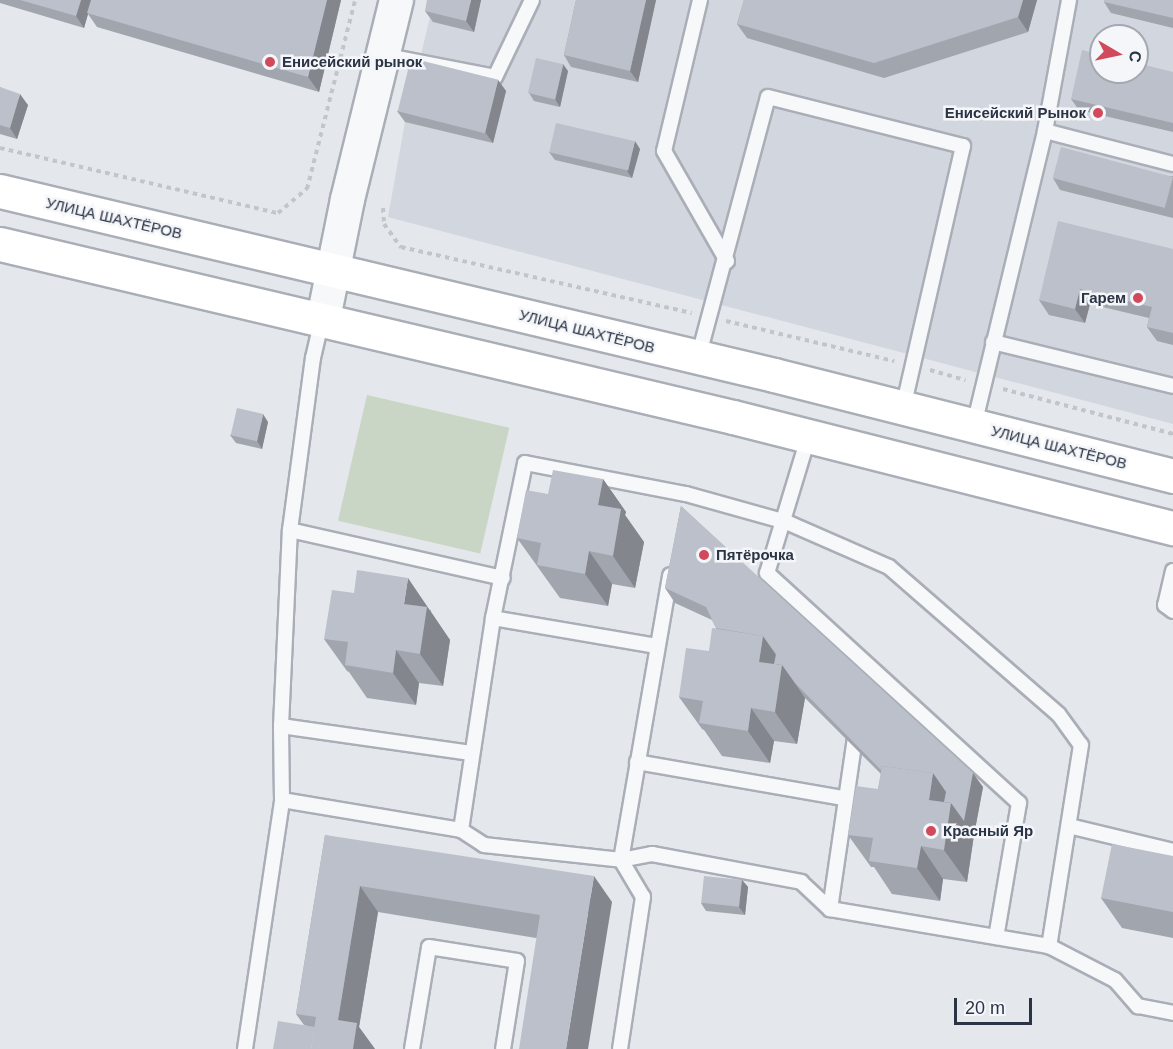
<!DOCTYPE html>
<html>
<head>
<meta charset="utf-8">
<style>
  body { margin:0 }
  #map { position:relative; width:1173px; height:1049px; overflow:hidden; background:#e4e7ec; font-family:Arial,sans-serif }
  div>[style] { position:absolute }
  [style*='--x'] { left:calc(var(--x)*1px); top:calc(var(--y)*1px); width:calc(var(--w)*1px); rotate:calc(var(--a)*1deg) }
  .built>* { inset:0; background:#d2d6de }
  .green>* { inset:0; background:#c9d6c5; transform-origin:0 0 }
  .path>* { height:4px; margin-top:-2px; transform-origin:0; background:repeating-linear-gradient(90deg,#c2c5cb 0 4.5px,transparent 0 9px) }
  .roads { filter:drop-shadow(2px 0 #a9aeb7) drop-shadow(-2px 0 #a9aeb7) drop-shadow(0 2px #a9aeb7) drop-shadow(0 -2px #a9aeb7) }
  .service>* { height:14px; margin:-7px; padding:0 7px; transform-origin:7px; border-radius:7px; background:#f7f8fa }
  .tertiary>* { height:33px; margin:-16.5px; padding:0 16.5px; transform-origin:16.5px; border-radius:16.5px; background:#f7f8fa }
  .primary>* { height:33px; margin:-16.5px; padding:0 16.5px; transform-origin:16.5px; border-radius:16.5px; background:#fff }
  .wall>* { inset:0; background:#a1a5ae }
  .shaded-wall>* { inset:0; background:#83868d }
  .building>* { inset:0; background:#bbc0ca; transform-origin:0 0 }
  .dots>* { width:16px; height:16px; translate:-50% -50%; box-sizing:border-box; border:3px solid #f4f6f9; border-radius:50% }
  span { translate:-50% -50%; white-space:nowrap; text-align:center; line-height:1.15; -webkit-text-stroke:5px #f4f6f9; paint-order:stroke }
  .poi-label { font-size:15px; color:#2b3445; font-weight:700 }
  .left { translate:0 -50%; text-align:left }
  .right { translate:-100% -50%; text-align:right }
  .street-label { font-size:15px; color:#2b3445 }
  .north { position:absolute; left:1089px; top:24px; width:60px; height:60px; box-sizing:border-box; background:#f4f6f9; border:2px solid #a4a8b1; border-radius:50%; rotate:99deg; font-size:16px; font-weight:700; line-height:24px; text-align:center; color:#2b3445 }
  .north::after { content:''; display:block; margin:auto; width:21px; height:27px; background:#d1495b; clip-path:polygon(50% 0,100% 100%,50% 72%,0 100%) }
  .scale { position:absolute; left:954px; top:998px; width:78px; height:27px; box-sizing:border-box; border:3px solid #2b3445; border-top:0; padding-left:8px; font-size:18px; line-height:21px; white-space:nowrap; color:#2b3445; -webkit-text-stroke:4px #f4f6f9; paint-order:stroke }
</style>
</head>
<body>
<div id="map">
  <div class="built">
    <div style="clip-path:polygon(evenodd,434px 0,1173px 0,1173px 424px,388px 217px,405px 122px,434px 0,1101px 36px,1137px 36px,1137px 72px,1101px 72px,1101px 36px)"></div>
  </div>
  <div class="green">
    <div style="left:367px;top:395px;width:146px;height:129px;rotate:13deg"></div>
  </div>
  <div class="path">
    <div style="--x:0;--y:148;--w:285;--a:13.2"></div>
    <div style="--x:278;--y:213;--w:38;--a:-40"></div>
    <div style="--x:307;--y:189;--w:195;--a:-75.7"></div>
    <div style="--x:383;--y:208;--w:16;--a:86"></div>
    <div style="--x:384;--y:224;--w:29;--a:54"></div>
    <div style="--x:401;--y:247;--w:298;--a:12.8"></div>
    <div style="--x:726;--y:321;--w:173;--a:13.4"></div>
    <div style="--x:930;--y:370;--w:37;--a:16"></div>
    <div style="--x:1003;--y:389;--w:176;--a:14.8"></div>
  </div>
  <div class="roads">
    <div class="service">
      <div style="--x:700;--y:0;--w:155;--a:103.4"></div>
      <div style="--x:664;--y:151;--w:127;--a:60.2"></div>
      <div style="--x:383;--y:55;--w:114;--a:11.1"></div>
      <div style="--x:495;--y:77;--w:85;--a:-64.3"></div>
      <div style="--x:1045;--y:131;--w:132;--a:14.5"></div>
      <div style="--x:993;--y:342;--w:185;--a:13.7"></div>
      <div style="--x:698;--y:358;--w:270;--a:-75"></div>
      <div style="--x:768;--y:97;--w:201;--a:14.1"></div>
      <div style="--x:963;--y:146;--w:268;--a:102.9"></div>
      <div style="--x:974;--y:425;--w:302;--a:-76.4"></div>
      <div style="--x:1045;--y:131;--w:133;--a:-79.6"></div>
      <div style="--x:809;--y:435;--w:144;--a:106.9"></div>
      <div style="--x:767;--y:573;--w:341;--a:42.4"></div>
      <div style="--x:1019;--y:803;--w:136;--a:99.7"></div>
      <div style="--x:290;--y:530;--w:218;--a:12.7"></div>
      <div style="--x:1173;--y:571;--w:35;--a:103"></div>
      <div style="--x:1165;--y:605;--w:10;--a:37"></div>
      <div style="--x:493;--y:618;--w:165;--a:9.7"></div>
      <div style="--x:281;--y:726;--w:192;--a:8.1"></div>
      <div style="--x:637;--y:762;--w:210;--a:9.9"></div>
      <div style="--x:282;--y:800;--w:181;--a:9.5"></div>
      <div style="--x:461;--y:830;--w:27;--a:33"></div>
      <div style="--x:484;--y:845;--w:138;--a:6.2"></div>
      <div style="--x:621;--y:860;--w:32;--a:-11"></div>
      <div style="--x:652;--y:854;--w:152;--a:10.6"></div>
      <div style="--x:801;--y:882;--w:40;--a:43"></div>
      <div style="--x:830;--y:909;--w:222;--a:9.6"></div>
      <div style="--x:1049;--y:946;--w:74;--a:27.3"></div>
      <div style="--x:1115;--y:980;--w:35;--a:49"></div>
      <div style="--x:1138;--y:1006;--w:36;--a:11"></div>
      <div style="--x:1069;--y:826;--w:107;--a:13.5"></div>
      <div style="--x:461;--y:830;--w:214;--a:-81.4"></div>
      <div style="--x:493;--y:618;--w:158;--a:-78.3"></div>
      <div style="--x:525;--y:463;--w:164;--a:10.9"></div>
      <div style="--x:686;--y:494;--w:104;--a:15.6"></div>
      <div style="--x:786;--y:522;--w:112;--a:23.6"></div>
      <div style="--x:889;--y:567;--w:225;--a:41"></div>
      <div style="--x:1059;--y:715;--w:37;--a:54"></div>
      <div style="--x:1081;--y:745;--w:204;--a:99"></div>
      <div style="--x:830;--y:909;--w:181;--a:-81.7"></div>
      <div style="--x:245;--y:1049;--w:252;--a:-81.5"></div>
      <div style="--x:282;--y:800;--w:74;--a:-90.8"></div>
      <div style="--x:281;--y:726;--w:196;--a:-87.4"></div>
      <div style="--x:290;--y:530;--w:174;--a:-82.4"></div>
      <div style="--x:313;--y:358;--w:39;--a:-77"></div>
      <div style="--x:412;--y:1049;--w:103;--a:-80.5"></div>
      <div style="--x:429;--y:947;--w:89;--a:9"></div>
      <div style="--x:517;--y:961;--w:89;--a:99"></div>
      <div style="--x:620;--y:1049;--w:154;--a:-81.4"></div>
      <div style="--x:643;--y:897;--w:43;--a:-120.7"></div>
      <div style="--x:621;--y:860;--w:289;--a:-80.2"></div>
    </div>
    <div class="tertiary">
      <div style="--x:323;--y:318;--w:121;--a:-78.6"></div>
      <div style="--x:347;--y:199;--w:205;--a:-76.2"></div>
    </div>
    <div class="primary">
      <div style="--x:0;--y:191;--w:796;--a:13.37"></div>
      <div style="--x:774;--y:375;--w:412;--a:14.2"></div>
      <div style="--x:0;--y:244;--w:753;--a:13.28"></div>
      <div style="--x:733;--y:417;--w:454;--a:14.2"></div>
    </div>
  </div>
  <div class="wall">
    <div style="clip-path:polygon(0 0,341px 0,319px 92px,97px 27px,88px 14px,84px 28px,0 3px)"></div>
    <div style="clip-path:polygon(481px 0,474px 32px,433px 22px,425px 11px)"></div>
    <div style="clip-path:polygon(576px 0,656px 0,638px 82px,571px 67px,564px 55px)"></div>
    <div style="clip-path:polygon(744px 0,1037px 0,1028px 32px,884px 78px,747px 38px,737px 24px)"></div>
    <div style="clip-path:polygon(1173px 0,1173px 28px,1111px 13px,1104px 2px)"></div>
    <div style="clip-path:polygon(568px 71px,560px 107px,534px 101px,529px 93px)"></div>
    <div style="clip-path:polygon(1173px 72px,1173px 132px,1079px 110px,1071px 99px)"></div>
    <div style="clip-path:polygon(498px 80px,506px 91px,493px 143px,405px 122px,397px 111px)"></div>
    <div style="clip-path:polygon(0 87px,28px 105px,17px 139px,0 134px)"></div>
    <div style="clip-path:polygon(640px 149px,632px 178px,555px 160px,549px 152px)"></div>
    <div style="clip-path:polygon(1173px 176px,1173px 218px,1060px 190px,1053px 178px)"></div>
    <div style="clip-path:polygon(1173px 249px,1173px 345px,1157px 341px,1147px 327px,1149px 318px,1090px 304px,1085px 323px,1049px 315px,1039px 300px)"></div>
    <div style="clip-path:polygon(268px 422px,262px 449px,236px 443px,230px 435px)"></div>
    <div style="clip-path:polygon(603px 479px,626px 512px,625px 515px,644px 542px,635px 588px,612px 584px,608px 606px,560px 598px,517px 538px,548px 494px)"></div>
    <div style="clip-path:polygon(681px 506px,983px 787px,974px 835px,967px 882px,943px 879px,940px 901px,892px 894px,874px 867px,871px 867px,848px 835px,878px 789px,881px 774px,805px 698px,797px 744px,774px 741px,770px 763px,722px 756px,704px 730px,702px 729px,679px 697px,709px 651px,716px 628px,712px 620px,675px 603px,665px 588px)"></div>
    <div style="clip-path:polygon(431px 610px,431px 612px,450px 640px,443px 686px,419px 683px,416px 705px,367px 698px,349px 672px,347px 671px,324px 639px)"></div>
    <div style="clip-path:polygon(325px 835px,612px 902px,536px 938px,378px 912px,359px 1027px,375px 1049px,304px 1025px,296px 1014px)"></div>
    <div style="clip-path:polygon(1173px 856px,1173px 938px,1122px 928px,1101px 898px)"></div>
    <div style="clip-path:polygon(742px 880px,748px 887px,745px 915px,706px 911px,701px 903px)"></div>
  </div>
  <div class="shaded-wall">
    <div style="clip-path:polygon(81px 0,92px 0,84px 28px,76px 16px)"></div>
    <div style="clip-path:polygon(327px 0,341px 0,319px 92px,308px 77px)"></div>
    <div style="clip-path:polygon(471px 0,481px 0,474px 32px,466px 21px)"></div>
    <div style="clip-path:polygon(646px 0,656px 0,638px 82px,630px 71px)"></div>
    <div style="clip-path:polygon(1023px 0,1037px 0,1028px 32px,1018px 17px)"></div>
    <div style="clip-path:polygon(563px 64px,568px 71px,560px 107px,555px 99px)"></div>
    <div style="clip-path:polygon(498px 80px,506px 91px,493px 143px,485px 132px)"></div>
    <div style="clip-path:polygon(20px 94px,28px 105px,17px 139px,10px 128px)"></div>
    <div style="clip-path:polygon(635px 141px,640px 149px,632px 178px,627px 171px)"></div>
    <div style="clip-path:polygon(1080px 289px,1090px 304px,1085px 323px,1075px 309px)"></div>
    <div style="clip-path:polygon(263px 414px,268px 422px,262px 449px,257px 441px)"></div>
    <div style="clip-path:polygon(603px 479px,626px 512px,625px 515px,644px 542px,635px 588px,613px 556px,598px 505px)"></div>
    <div style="clip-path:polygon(589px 551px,612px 584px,608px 606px,585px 574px)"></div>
    <div style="clip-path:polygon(408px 578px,450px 640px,443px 686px,420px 654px,404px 604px)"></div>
    <div style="clip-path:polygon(763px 636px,805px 698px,797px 744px,775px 712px,759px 662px)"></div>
    <div style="clip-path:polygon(396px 650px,419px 683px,416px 705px,393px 673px)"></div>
    <div style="clip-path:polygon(751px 708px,774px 741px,770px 763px,748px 731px)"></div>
    <div style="clip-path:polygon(933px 773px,973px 773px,983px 787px,974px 835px,967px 882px,944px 850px,929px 800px)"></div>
    <div style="clip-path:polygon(921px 846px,943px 879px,940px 901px,917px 868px)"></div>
    <div style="clip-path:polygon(594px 876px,612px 902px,588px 1049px,566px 1049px)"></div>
    <div style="clip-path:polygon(742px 880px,748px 887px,745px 915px,739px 907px)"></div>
    <div style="clip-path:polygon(360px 886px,378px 912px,359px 1027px,375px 1049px,353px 1049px,338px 1020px)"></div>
  </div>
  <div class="building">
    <div style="clip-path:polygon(20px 0,81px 0,76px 16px)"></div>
    <div style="clip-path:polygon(91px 0,327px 0,308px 77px,87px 13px)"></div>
    <div style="clip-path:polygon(427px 0,471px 0,466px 21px,425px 11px)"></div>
    <div style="clip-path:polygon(576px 0,646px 0,630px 71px,564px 55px)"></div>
    <div style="clip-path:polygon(744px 0,1023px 0,1018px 17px,874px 63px,737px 24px)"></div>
    <div style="clip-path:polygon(1104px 0,1173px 0,1173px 18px,1104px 2px)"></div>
    <div style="clip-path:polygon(1082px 50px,1101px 55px,1101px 72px,1137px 72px,1137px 63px,1173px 72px,1173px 123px,1071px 99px)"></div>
    <div style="left:411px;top:58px;width:90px;height:55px;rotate:14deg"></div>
    <div style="left:536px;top:58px;width:28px;height:36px;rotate:13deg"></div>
    <div style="clip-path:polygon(0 87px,20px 94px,10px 128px,0 125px)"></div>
    <div style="left:556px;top:123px;width:81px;height:30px;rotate:13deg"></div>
    <div style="left:1061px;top:147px;width:116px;height:32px;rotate:15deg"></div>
    <div style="clip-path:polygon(1058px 221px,1173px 249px,1173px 333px,1147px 327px,1152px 307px,1080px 289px,1075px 309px,1039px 300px)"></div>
    <div style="left:237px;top:408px;width:27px;height:28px;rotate:13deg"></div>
    <div style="clip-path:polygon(553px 470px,603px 479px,598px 505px,621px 509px,613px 556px,589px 551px,585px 574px,537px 565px,541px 543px,517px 538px,526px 490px,548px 494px)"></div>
    <div style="clip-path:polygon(681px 506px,973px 773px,964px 821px,951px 803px,944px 802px,946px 792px,933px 773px,882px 766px,881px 770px,795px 683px,782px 665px,774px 664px,776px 654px,763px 636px,716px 628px,706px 607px,665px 588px)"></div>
    <div style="clip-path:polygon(357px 570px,408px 578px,404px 604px,427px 607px,420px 654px,396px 650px,393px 673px,345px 665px,348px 642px,324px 639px,332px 590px,354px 593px)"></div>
    <div style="clip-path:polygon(712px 628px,763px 636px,759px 662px,782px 665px,775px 712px,751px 708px,748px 731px,699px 723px,703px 701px,679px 697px,686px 648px,709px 651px)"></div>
    <div style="clip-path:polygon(882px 766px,933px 773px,929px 800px,951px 803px,944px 850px,921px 846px,917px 868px,869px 861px,873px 838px,848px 835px,856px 786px,878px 789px)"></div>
    <div style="clip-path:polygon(325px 835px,594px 876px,566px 1049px,519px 1049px,540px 915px,360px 886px,338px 1020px,357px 1023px,353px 1049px,311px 1049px,316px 1017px,296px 1014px)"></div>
    <div style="clip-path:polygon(1112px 844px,1173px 856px,1173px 912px,1101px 898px)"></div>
    <div style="left:704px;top:876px;width:38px;height:27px;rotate:6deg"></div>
    <div style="clip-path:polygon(278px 1021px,315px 1027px,311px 1049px,273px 1049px)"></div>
  </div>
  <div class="dots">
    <div style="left:270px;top:62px;background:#d1495b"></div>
    <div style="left:1098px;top:113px;background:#d1495b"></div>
    <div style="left:1138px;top:298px;background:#d1495b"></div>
    <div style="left:704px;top:555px;background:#d1495b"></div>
    <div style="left:931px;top:831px;background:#d1495b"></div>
  </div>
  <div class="poi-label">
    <span class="left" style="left:282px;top:62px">Енисейский рынок</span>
    <span class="right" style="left:1086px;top:113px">Енисейский Рынок</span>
    <span class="right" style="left:1126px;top:298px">Гарем</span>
    <span class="left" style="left:716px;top:555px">Пятёрочка</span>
    <span class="left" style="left:943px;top:831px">Красный Яр</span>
  </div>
  <div class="street-label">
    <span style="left:114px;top:218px;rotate:13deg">УЛИЦА ШАХТЁРОВ</span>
    <span style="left:587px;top:331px;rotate:14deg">УЛИЦА ШАХТЁРОВ</span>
    <span style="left:1059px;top:447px;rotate:14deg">УЛИЦА ШАХТЁРОВ</span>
  </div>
  <div class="north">С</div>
  <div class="scale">20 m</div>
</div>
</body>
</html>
